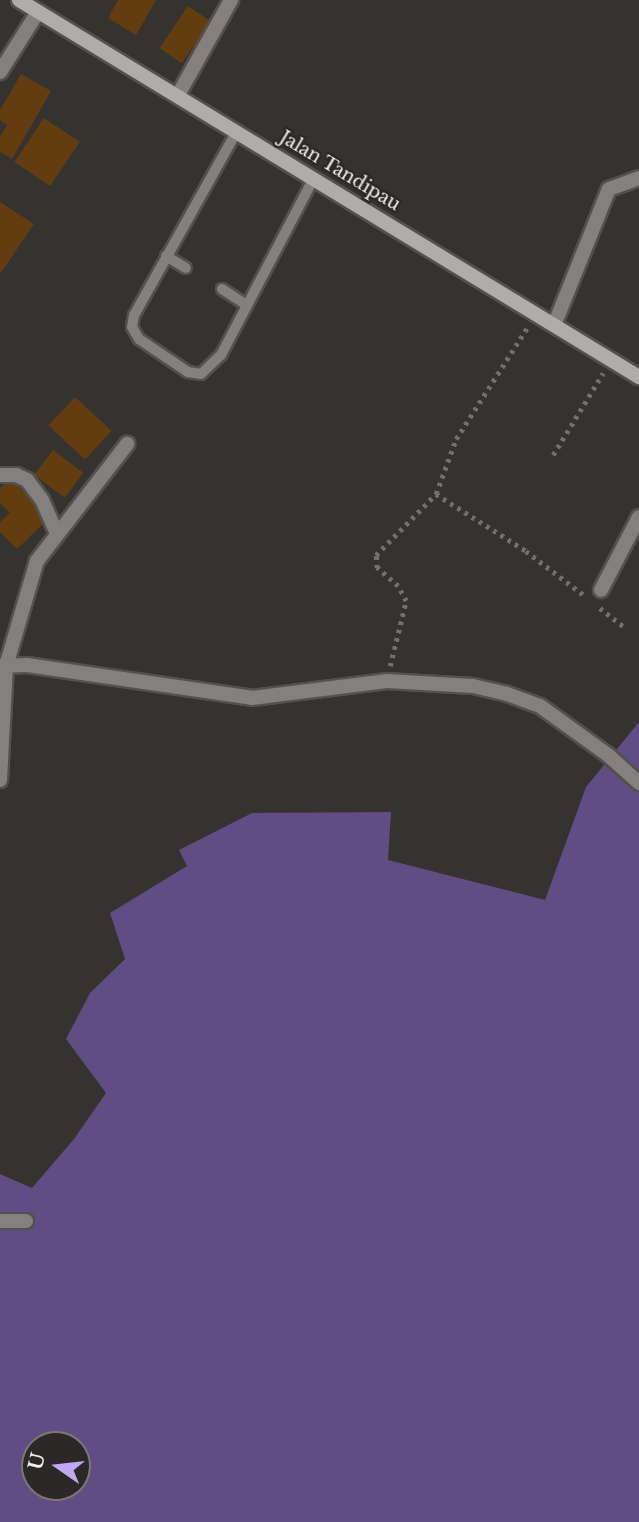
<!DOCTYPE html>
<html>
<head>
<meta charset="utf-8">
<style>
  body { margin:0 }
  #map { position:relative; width:639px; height:1522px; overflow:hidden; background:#353330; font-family:"Libre Baskerville",serif }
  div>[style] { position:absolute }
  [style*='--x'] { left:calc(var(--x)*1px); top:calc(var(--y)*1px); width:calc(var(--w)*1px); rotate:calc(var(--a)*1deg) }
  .green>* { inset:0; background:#614c83 }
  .building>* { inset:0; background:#633d0f; transform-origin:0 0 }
  .path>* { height:4.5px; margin-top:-2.25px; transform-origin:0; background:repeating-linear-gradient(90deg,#72706e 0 3.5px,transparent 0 8.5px) }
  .roads { filter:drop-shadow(2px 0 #53514e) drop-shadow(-2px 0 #53514e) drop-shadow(0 2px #53514e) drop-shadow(0 -2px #53514e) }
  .lane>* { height:10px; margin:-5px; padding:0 5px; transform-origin:5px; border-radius:5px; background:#828180 }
  .street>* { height:14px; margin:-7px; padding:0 7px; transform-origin:7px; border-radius:7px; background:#828180 }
  .secondary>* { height:14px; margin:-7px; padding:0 7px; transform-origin:7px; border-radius:7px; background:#afadab }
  span { translate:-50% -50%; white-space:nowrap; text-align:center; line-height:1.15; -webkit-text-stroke:5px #2b2927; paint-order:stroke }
  .street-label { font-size:18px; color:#f1f0ee }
  .north { position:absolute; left:21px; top:1431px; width:70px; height:70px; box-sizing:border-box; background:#2b2927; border:2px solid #7a7977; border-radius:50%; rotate:284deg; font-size:19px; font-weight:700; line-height:28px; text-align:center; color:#f1f0ee }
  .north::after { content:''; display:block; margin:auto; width:24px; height:32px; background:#c2a8f2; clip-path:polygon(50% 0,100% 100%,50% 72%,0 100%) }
</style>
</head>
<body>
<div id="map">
  <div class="green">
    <div style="clip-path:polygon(evenodd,639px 722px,639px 1522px,0 1522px,0 1174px,32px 1188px,74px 1139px,106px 1093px,66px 1039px,90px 993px,125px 959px,110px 913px,187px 866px,179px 850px,252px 813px,391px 812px,388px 860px,545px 900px,586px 787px,639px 722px,35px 1445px,77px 1445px,77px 1487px,35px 1487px,35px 1445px)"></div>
  </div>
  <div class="building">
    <div style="clip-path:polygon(118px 0,156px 0,136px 35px,108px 18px)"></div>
    <div style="left:188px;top:6px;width:27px;height:51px;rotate:34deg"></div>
    <div style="clip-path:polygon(21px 74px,51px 91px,12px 159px,0 152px,0 137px,7px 125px,0 120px,0 110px)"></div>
    <div style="left:44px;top:118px;width:43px;height:53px;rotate:34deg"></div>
    <div style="clip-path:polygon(0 202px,34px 224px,0 274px)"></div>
    <div style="left:75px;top:397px;width:50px;height:39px;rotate:43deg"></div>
    <div style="left:53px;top:450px;width:38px;height:31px;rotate:37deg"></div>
    <div style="clip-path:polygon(10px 478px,49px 518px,17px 549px,0 532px,0 522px,10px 513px,0 503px,0 488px)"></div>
  </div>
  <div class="path">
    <div style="--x:553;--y:455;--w:96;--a:-58.6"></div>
    <div style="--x:436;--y:494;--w:107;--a:32.3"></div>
    <div style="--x:526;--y:551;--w:74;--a:37.3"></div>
    <div style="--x:600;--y:608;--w:34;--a:38"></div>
    <div style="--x:390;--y:666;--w:67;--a:-76.2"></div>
    <div style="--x:406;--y:601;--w:17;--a:-118"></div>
    <div style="--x:398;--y:586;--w:28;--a:-139"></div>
    <div style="--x:377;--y:568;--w:13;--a:-94"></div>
    <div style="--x:376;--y:555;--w:86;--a:-45.5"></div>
    <div style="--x:436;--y:494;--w:59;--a:-70"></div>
    <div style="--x:456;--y:439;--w:132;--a:-57.4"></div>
  </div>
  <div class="roads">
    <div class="lane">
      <div style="--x:237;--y:131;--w:211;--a:119.2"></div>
      <div style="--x:134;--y:315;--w:12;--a:99"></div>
      <div style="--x:132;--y:327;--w:14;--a:60"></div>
      <div style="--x:139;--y:339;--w:59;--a:34"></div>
      <div style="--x:188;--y:372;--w:13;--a:9"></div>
      <div style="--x:201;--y:374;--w:28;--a:-44"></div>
      <div style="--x:221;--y:355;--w:200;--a:-62.3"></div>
      <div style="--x:166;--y:256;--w:23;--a:31"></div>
      <div style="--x:222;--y:289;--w:30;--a:33"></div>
    </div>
    <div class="street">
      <div style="--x:0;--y:72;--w:71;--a:-57.7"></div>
      <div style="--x:178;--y:95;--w:109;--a:-60.8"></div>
      <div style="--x:555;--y:323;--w:144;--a:-68.1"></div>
      <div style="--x:609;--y:189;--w:32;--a:-20"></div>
      <div style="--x:0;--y:475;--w:16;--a:0"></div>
      <div style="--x:16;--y:475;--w:12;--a:24"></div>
      <div style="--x:27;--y:480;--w:25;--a:53"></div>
      <div style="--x:42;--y:500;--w:35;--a:66"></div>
      <div style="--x:601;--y:590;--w:82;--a:-62.5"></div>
      <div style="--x:0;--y:666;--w:27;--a:-2"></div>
      <div style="--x:27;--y:665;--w:227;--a:8.3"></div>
      <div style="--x:252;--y:698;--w:136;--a:-7.2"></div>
      <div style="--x:387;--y:681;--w:86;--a:3.3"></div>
      <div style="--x:473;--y:686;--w:35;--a:13"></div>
      <div style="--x:507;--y:694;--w:35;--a:20"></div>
      <div style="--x:540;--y:706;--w:84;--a:35.8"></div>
      <div style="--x:608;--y:755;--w:42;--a:42.1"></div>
      <div style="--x:0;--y:780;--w:114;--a:-87"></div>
      <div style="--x:6;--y:666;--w:109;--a:-73.6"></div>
      <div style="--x:37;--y:561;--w:148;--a:-52.4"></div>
      <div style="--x:0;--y:1221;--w:26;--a:0"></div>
    </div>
    <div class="secondary">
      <div style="--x:19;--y:0;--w:726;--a:31.3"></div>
    </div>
  </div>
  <div class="street-label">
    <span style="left:340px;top:171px;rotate:31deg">Jalan Tandipau</span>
  </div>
  <div class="north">U</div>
</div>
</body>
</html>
